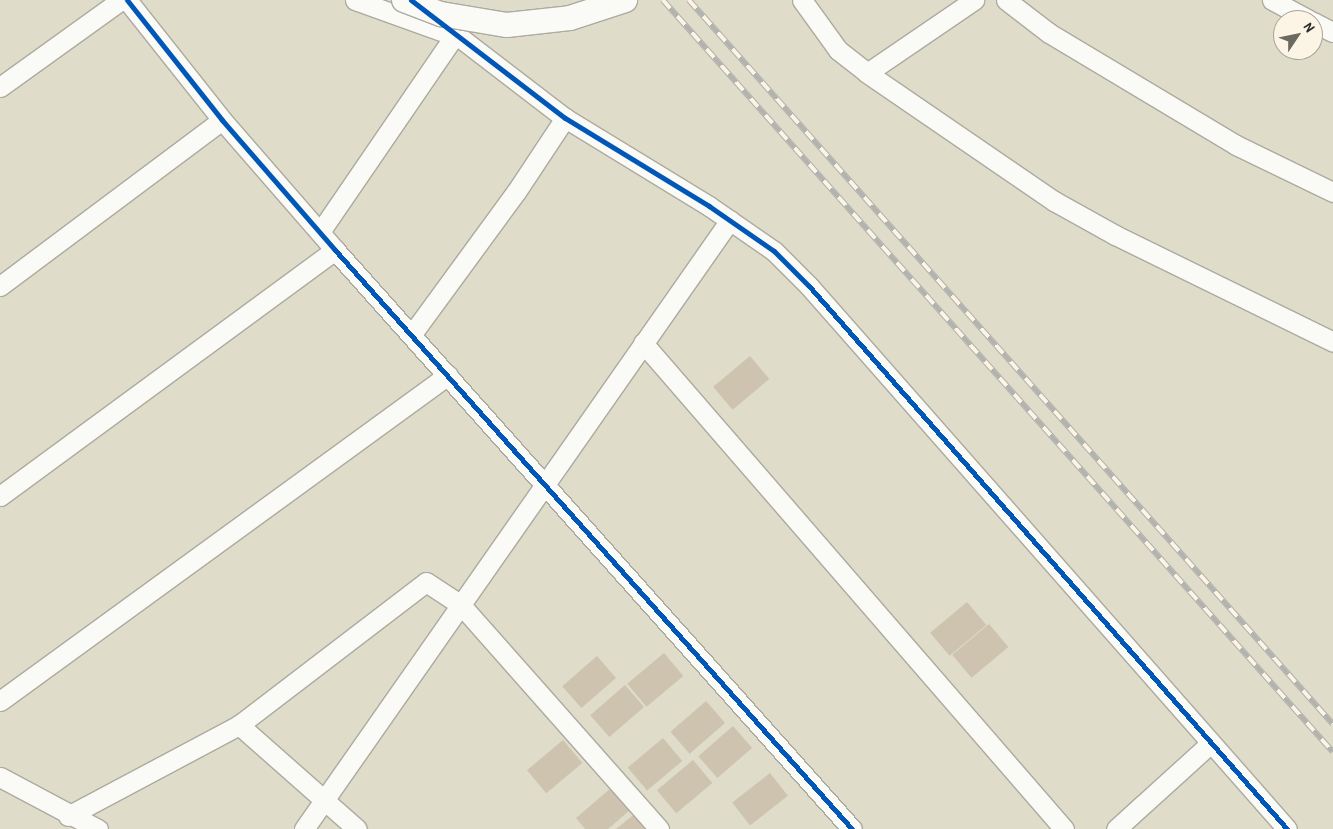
<!DOCTYPE html>
<html>
<head>
<meta charset="utf-8">
<style>
  body { margin:0 }
  #map { position:relative; width:1333px; height:829px; overflow:hidden; background:#dfdcc9; font-family:"Patrick Hand",sans-serif }
  div>[style] { position:absolute }
  [style*='--x'] { left:calc(var(--x)*1px); top:calc(var(--y)*1px); width:calc(var(--w)*1px); rotate:calc(var(--a)*1deg) }
  .building>* { inset:0; background:#cdc3af; transform-origin:0 0 }
  .roads { filter:drop-shadow(1px 0 #adaa9f) drop-shadow(-1px 0 #adaa9f) drop-shadow(0 1px #adaa9f) drop-shadow(0 -1px #adaa9f) }
  .minor>* { height:19px; margin:-9.5px; padding:0 9.5px; transform-origin:9.5px; border-radius:9.5px; background:#fafaf7 }
  .rail>* { height:5.5px; margin-top:-2.75px; transform-origin:0; background:repeating-linear-gradient(90deg,#fcf5e5 0 11px,#b2b2af 0 22px); box-sizing:border-box; border-block:1px solid #b2b2af }
  .bridges { filter:drop-shadow(1px 0 #adaa9f) drop-shadow(-1px 0 #adaa9f) drop-shadow(0 1px #adaa9f) drop-shadow(0 -1px #adaa9f) }
  .tertiary-bridge>* { height:24px; margin:-12px; padding:0 12px; transform-origin:12px; border-radius:12px; background:#fafaf7 }
  .cycleway>* { height:5px; margin:-2.5px; padding:0 2.5px; transform-origin:2.5px; border-radius:2.5px; background:#0057b8 }
  span { translate:-50% -50%; white-space:nowrap; text-align:center; line-height:1.15; -webkit-text-stroke:5px #fcf5e5; paint-order:stroke }
  .north { position:absolute; left:1273px; top:10px; width:50px; height:50px; box-sizing:border-box; background:#fcf5e5; border:1px solid #a8a49b; border-radius:50%; rotate:56deg; font-size:14px; font-weight:700; line-height:20px; text-align:center; color:#2b2b2b }
  .north::after { content:''; display:block; margin:auto; width:18px; height:22px; background:#6a6962; clip-path:polygon(50% 0,100% 100%,50% 72%,0 100%) }
</style>
</head>
<body>
<div id="map">
  <div class="building">
    <div style="left:750px;top:356px;width:30px;height:48px;rotate:50deg"></div>
    <div style="left:967px;top:602px;width:30px;height:48px;rotate:50deg"></div>
    <div style="left:989px;top:624px;width:30px;height:48px;rotate:50deg"></div>
    <div style="left:664px;top:653px;width:30px;height:48px;rotate:50deg"></div>
    <div style="left:597px;top:656px;width:29px;height:46px;rotate:49deg"></div>
    <div style="left:625px;top:685px;width:29px;height:46px;rotate:49deg"></div>
    <div style="left:706px;top:701px;width:29px;height:47px;rotate:49deg"></div>
    <div style="left:733px;top:726px;width:29px;height:46px;rotate:49deg"></div>
    <div style="left:663px;top:738px;width:30px;height:46px;rotate:50deg"></div>
    <div style="left:563px;top:740px;width:30px;height:47px;rotate:50deg"></div>
    <div style="left:693px;top:760px;width:30px;height:47px;rotate:50deg"></div>
    <div style="left:770px;top:773px;width:29px;height:48px;rotate:52deg"></div>
    <div style="clip-path:polygon(611px 788px,630px 810px,608px 829px,585px 829px,576px 818px)"></div>
    <div style="clip-path:polygon(637px 812px,651px 829px,616px 829px)"></div>
  </div>
  <div class="roads">
    <div class="minor">
      <div style="--x:127;--y:0;--w:153;--a:51.6"></div>
      <div style="--x:222;--y:120;--w:172;--a:49"></div>
      <div style="--x:335;--y:250;--w:776;--a:48.24"></div>
      <div style="--x:355;--y:0;--w:91;--a:19.8"></div>
      <div style="--x:802;--y:0;--w:62;--a:54.2"></div>
      <div style="--x:838;--y:50;--w:37;--a:38"></div>
      <div style="--x:867;--y:73;--w:227;--a:34.4"></div>
      <div style="--x:1054;--y:201;--w:70;--a:29.1"></div>
      <div style="--x:1115;--y:235;--w:243;--a:26.1"></div>
      <div style="--x:1006;--y:0;--w:54;--a:37.5"></div>
      <div style="--x:1049;--y:33;--w:218;--a:30.9"></div>
      <div style="--x:1236;--y:145;--w:108;--a:25.9"></div>
      <div style="--x:1272;--y:0;--w:42;--a:28.4"></div>
      <div style="--x:424;--y:10;--w:178;--a:37.5"></div>
      <div style="--x:565;--y:118;--w:169;--a:31.4"></div>
      <div style="--x:709;--y:206;--w:79;--a:34.7"></div>
      <div style="--x:774;--y:251;--w:49;--a:45"></div>
      <div style="--x:809;--y:286;--w:723;--a:48.64"></div>
      <div style="--x:1313;--y:22;--w:22;--a:27"></div>
      <div style="--x:867;--y:73;--w:130;--a:-34.3"></div>
      <div style="--x:0;--y:87;--w:149;--a:-35.7"></div>
      <div style="--x:320;--y:232;--w:237;--a:-55.6"></div>
      <div style="--x:0;--y:286;--w:277;--a:-36.8"></div>
      <div style="--x:412;--y:334;--w:176;--a:-53.8"></div>
      <div style="--x:516;--y:192;--w:89;--a:-56.5"></div>
      <div style="--x:643;--y:343;--w:643;--a:49.1"></div>
      <div style="--x:0;--y:496;--w:416;--a:-36.3"></div>
      <div style="--x:0;--y:701;--w:554;--a:-36.04"></div>
      <div style="--x:239;--y:725;--w:157;--a:41.4"></div>
      <div style="--x:0;--y:777;--w:111;--a:28"></div>
      <div style="--x:68;--y:816;--w:194;--a:-28"></div>
      <div style="--x:239;--y:725;--w:235;--a:-37.4"></div>
      <div style="--x:426;--y:582;--w:42;--a:33.3"></div>
      <div style="--x:461;--y:605;--w:299;--a:48.5"></div>
      <div style="--x:304;--y:829;--w:743;--a:-55.03"></div>
      <div style="--x:1116;--y:829;--w:128;--a:-42.2"></div>
    </div>
  </div>
  <div class="rail">
    <div style="--x:663;--y:0;--w:1007;--a:48.3"></div>
    <div style="--x:689;--y:0;--w:969;--a:48.35"></div>
  </div>
  <div class="bridges">
    <div class="tertiary-bridge">
      <div style="--x:404;--y:0;--w:40;--a:21"></div>
      <div style="--x:441;--y:14;--w:67;--a:9.5"></div>
      <div style="--x:507;--y:25;--w:63;--a:-6.3"></div>
      <div style="--x:570;--y:18;--w:58;--a:-18.1"></div>
    </div>
  </div>
  <div class="cycleway">
    <div style="--x:127;--y:0;--w:153;--a:51.6"></div>
    <div style="--x:222;--y:120;--w:172;--a:49"></div>
    <div style="--x:335;--y:250;--w:776;--a:48.24"></div>
    <div style="--x:411;--y:0;--w:194;--a:37.5"></div>
    <div style="--x:565;--y:118;--w:169;--a:31.4"></div>
    <div style="--x:709;--y:206;--w:79;--a:34.7"></div>
    <div style="--x:774;--y:251;--w:49;--a:45"></div>
    <div style="--x:809;--y:286;--w:723;--a:48.64"></div>
  </div>
  <div class="north">N</div>
</div>
</body>
</html>
